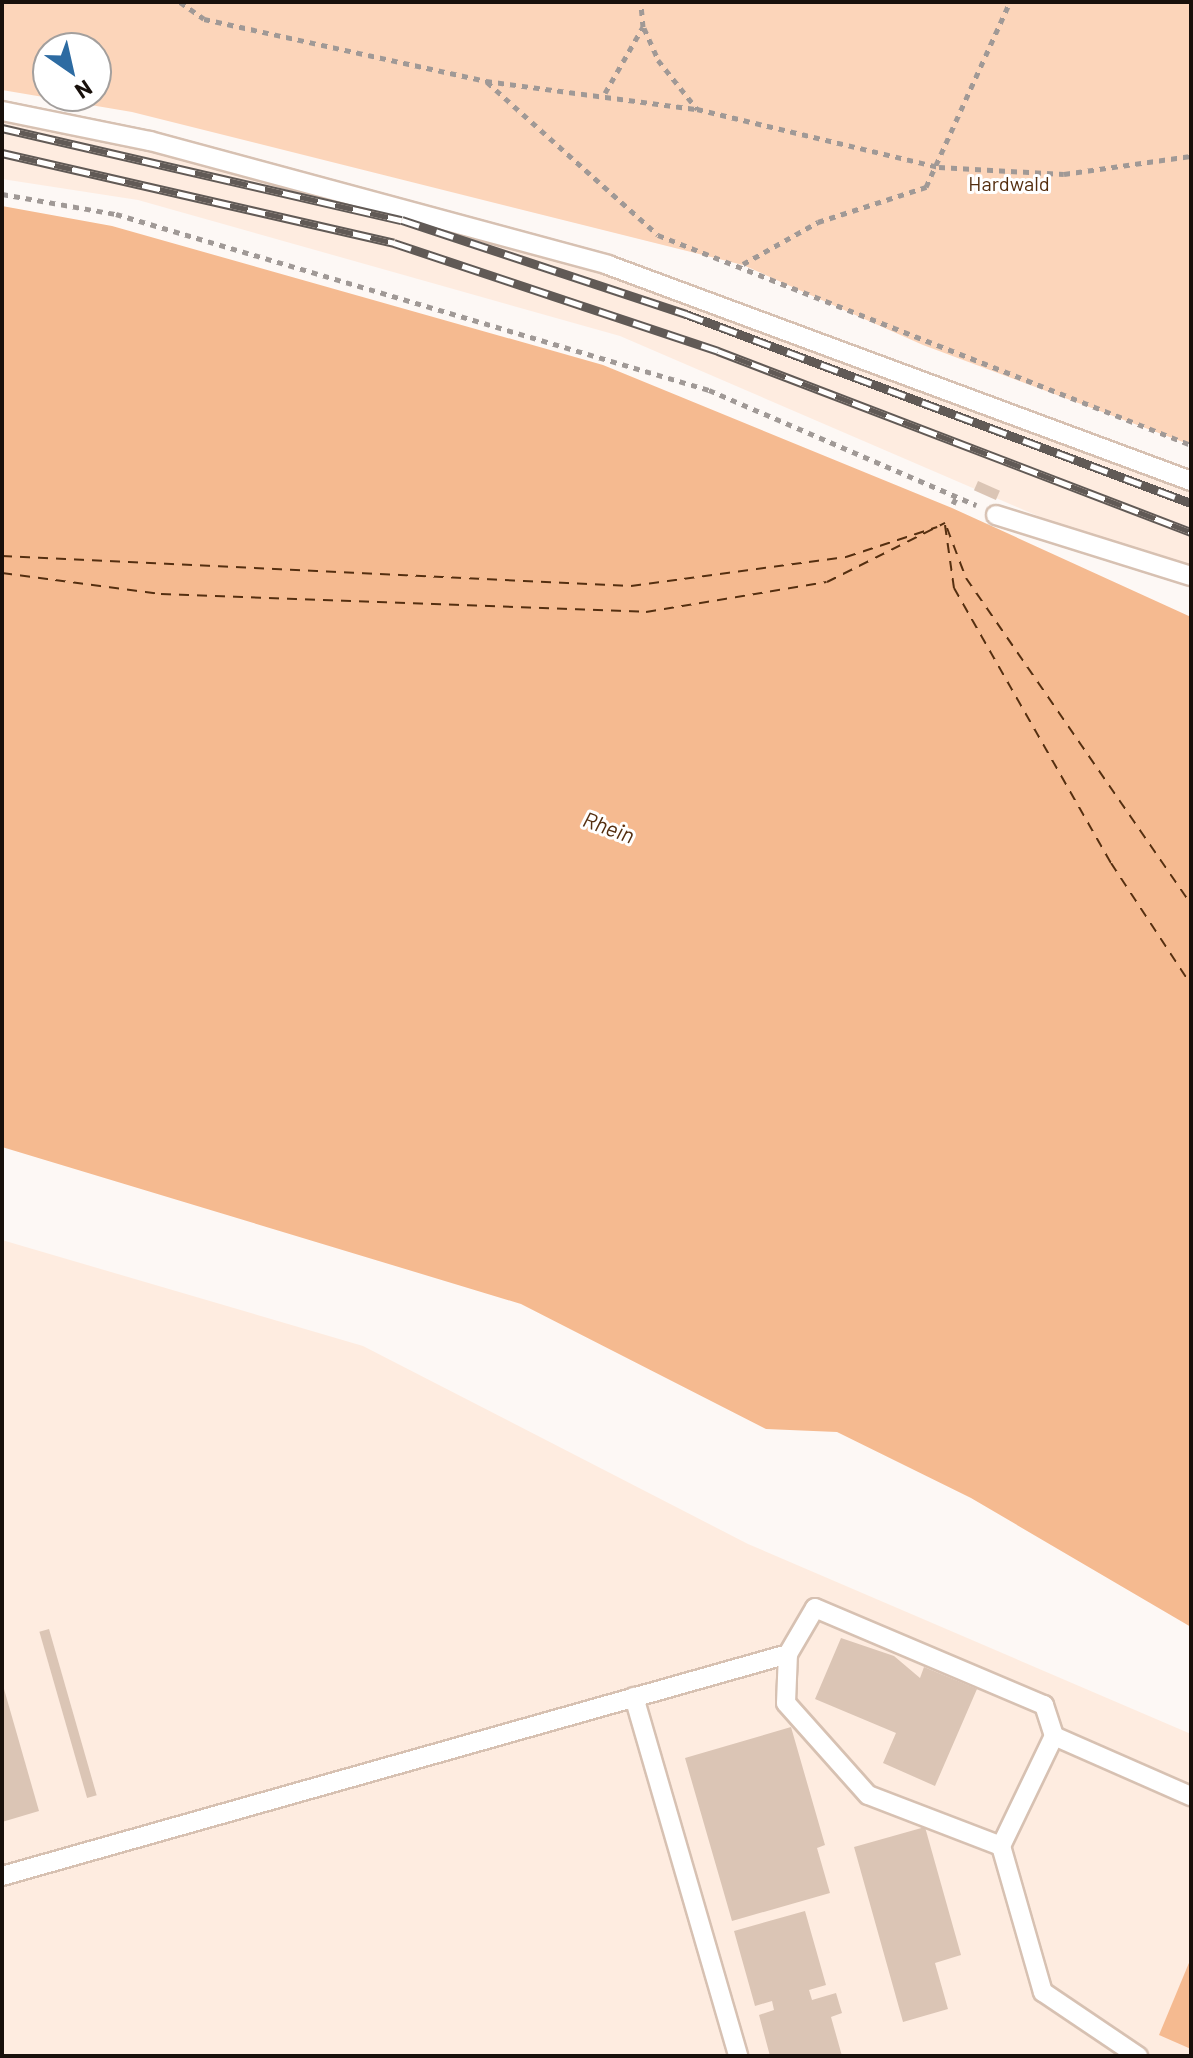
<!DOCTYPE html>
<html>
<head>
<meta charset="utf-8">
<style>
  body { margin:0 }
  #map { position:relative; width:1193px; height:2058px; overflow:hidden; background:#fdf8f5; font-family:Barlow,sans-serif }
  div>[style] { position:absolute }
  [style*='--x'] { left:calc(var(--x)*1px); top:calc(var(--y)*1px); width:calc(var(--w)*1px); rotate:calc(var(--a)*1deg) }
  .built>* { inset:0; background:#feece0 }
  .green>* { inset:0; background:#fcd5ba }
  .water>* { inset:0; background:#f5ba90 }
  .ferry>* { height:2px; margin-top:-1px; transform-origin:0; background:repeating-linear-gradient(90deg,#552f10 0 10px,transparent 0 18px) }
  .building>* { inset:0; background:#dbc5b5; transform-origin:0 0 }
  .path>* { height:5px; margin-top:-2.5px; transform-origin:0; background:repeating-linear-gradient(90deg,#a09996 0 6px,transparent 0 12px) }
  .roads { filter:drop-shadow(2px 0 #d7c1b2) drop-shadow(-2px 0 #d7c1b2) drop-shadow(0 2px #d7c1b2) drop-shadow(0 -2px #d7c1b2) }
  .lane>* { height:18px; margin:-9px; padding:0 9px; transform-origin:9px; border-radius:9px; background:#fff }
  .rail>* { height:9px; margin-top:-4.5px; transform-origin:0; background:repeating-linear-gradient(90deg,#fff 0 18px,#615a56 0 36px); box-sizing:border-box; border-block:2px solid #615a56 }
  span { translate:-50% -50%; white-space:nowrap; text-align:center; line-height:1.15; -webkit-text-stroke:6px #fff; paint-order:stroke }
  .park-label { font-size:20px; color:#542e0f }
  .water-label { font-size:22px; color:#552f10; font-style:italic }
  .frame { position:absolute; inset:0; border:4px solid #18100b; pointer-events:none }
  .north { position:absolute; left:32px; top:32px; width:80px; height:80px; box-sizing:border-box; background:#fff; border:2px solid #a39f9d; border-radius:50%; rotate:146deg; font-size:22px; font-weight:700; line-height:32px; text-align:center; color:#18100b }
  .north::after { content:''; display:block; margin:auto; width:28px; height:36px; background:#2d6ba2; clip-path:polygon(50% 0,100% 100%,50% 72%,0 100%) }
</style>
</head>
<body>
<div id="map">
  <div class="built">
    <div style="clip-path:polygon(2px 112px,608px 265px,1191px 481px,1191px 582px,620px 336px,138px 200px,2px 179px)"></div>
    <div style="clip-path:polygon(2px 1240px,363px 1346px,748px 1544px,1191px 1734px,1191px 2056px,2px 2056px)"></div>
  </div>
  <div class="green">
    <div style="clip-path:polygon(evenodd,2px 2px,1191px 2px,1191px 445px,923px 345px,743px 265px,132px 112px,2px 90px,2px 2px,48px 48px,96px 48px,96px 96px,48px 96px,48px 48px)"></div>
  </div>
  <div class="water">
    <div style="clip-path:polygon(2px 206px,112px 226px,603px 365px,952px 508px,1191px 617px,1191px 1627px,971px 1498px,837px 1432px,766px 1429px,521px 1304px,2px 1147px)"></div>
    <div style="clip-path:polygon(1191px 1958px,1191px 2049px,1159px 2035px)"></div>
  </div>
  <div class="ferry">
    <div style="--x:945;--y:525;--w:64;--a:81.9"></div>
    <div style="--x:954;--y:588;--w:317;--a:60.3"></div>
    <div style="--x:1111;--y:863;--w:146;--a:56.7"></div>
    <div style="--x:947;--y:528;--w:53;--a:69.2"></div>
    <div style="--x:966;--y:578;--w:396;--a:55.4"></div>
    <div style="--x:2;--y:556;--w:630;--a:2.73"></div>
    <div style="--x:631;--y:586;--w:217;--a:-7.7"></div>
    <div style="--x:846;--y:557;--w:96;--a:-18.2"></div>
    <div style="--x:2;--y:573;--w:160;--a:7.5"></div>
    <div style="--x:161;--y:594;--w:485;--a:2.1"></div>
    <div style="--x:646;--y:612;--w:183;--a:-9.4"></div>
    <div style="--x:827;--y:582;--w:132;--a:-26.6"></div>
  </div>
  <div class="building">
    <div style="left:978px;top:481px;width:24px;height:10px;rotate:24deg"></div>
    <div style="left:49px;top:1629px;width:173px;height:10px;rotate:74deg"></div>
    <div style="clip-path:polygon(841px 1638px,894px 1656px,920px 1678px,924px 1667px,977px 1689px,935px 1786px,883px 1763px,896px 1733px,815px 1699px)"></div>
    <div style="clip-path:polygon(2px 1682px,39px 1811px,2px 1822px)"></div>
    <div style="clip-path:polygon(791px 1727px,825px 1845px,817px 1848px,830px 1893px,732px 1921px,685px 1758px)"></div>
    <div style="clip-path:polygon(925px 1827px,961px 1955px,935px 1963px,948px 2009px,903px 2022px,854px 1847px)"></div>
    <div style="clip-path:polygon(805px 1911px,826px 1985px,809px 1990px,812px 2000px,836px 1993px,842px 2013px,831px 2017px,842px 2056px,770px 2056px,759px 2015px,774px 2010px,772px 2001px,755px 2006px,734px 1931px)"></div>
  </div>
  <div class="path">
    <div style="--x:180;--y:2;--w:29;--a:35"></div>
    <div style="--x:204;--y:19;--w:289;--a:12.4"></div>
    <div style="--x:486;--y:81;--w:213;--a:7.6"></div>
    <div style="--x:697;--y:109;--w:249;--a:13.5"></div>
    <div style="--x:939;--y:167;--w:125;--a:3.2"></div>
    <div style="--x:1064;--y:174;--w:128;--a:-8.1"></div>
    <div style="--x:644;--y:28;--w:35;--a:66"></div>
    <div style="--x:658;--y:60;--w:63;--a:51.5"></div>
    <div style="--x:487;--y:82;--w:229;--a:41.8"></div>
    <div style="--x:658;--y:235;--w:573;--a:21.5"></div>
    <div style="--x:605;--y:93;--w:76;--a:-60.1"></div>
    <div style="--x:643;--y:27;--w:25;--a:-95"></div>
    <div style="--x:2;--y:194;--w:116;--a:10"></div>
    <div style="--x:116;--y:214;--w:619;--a:16.53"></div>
    <div style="--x:709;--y:390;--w:291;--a:23.3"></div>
    <div style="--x:743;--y:264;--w:86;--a:-29.2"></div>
    <div style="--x:818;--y:222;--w:114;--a:-18"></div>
    <div style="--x:926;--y:187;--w:203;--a:-65.6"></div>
    <div style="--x:953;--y:504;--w:9;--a:-63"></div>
  </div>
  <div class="roads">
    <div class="lane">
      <div style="--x:2;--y:111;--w:151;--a:11.5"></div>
      <div style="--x:150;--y:141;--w:474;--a:15.1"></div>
      <div style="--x:608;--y:265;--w:622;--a:20.33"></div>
      <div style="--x:996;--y:515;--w:204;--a:17.4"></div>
      <div style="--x:634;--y:1697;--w:374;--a:73.8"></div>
      <div style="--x:1054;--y:1736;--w:122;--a:115.7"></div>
      <div style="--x:1001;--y:1846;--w:152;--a:74"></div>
      <div style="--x:1043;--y:1992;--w:115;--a:34"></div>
      <div style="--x:1001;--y:1846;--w:142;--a:-159"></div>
      <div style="--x:868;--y:1795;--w:123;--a:-131.7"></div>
      <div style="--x:786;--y:1703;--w:49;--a:-87.7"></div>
      <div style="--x:788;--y:1654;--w:53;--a:-59.6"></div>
      <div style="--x:815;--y:1608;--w:249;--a:23"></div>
      <div style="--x:1044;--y:1705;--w:33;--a:72"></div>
      <div style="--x:1054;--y:1736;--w:150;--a:23.7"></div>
      <div style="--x:2;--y:1876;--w:817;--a:-15.77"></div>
    </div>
  </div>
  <div class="rail">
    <div style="--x:2;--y:128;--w:410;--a:13"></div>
    <div style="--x:402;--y:220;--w:299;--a:18.3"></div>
    <div style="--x:686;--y:314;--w:539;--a:20.52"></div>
    <div style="--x:2;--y:153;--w:402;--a:12.9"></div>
    <div style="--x:394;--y:243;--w:342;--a:18.4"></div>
    <div style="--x:718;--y:351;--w:506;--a:20.94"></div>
  </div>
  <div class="park-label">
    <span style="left:1009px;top:183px">Hardwald</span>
  </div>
  <div class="water-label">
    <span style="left:609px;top:827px;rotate:20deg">Rhein</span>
  </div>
  <div class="frame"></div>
  <div class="north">N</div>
</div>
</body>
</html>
